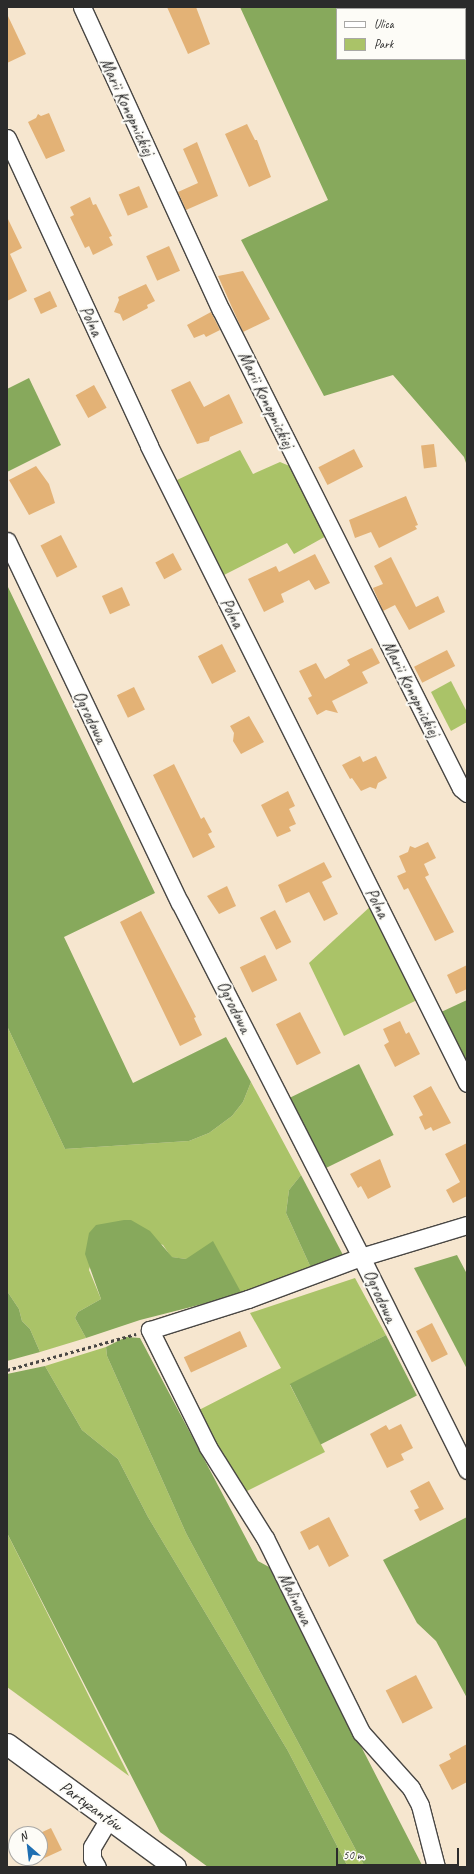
<!DOCTYPE html>
<html>
<head>
<meta charset="utf-8">
<style>
  body { margin:0 }
  #map { position:relative; width:474px; height:1874px; overflow:hidden; background:#f6e6cf; font-family:Caveat,sans-serif }
  div>[style] { position:absolute }
  [style*='--x'] { left:calc(var(--x)*1px); top:calc(var(--y)*1px); width:calc(var(--w)*1px); rotate:calc(var(--a)*1deg) }
  .green>* { inset:0; background:#aac368 }
  .forest>* { inset:0; background:#87a95c; transform-origin:0 0 }
  .building>* { inset:0; background:#e3b276; transform-origin:0 0 }
  .path>* { height:2.5px; margin-top:-1.25px; transform-origin:0; background:repeating-linear-gradient(90deg,#494744 0 3px,transparent 0 6px) }
  .roads { filter:drop-shadow(1px 0 #494744) drop-shadow(-1px 0 #494744) drop-shadow(0 1px #494744) drop-shadow(0 -1px #494744) }
  .minor>* { height:17px; margin:-8.5px; padding:0 8.5px; transform-origin:8.5px; border-radius:8.5px; background:#fff }
  .tertiary>* { height:21px; margin:-10.5px; padding:0 10.5px; transform-origin:10.5px; border-radius:10.5px; background:#fff }
  span { translate:-50% -50%; white-space:nowrap; text-align:center; line-height:1.15; -webkit-text-stroke:4px #fdfcf7; paint-order:stroke }
  .street-label { font-size:17px; color:#2b2b2b }
  .frame { position:absolute; inset:0; border:8px solid #2b2b2b; pointer-events:none }
  .legend { position:absolute; left:336px; top:8px; width:130px; height:52px; box-sizing:border-box; background:#fdfcf7; border:1px solid #a9a8a5; margin:0; padding:5px 7px; list-style:none; font-size:12px; color:#2b2b2b }
  .legend li { display:flex; align-items:center; gap:8px; height:20px }
  .legend b { width:20px; border:1px solid #a9a8a5 }
  .north { position:absolute; left:8px; top:1826px; width:40px; height:40px; box-sizing:border-box; background:#fdfcf7; border:1px solid #a9a8a5; border-radius:50%; rotate:332deg; font-size:11px; font-weight:700; line-height:16px; text-align:center; color:#2b2b2b }
  .north::after { content:''; display:block; margin:auto; width:14px; height:18px; background:#1f6fb2; clip-path:polygon(50% 0,100% 100%,50% 72%,0 100%) }
  .scale { position:absolute; left:336px; top:1848px; width:123px; height:18px; box-sizing:border-box; border:2px solid #2b2b2b; border-top:0; padding-left:5px; font-size:12px; line-height:14px; white-space:nowrap; color:#2b2b2b; -webkit-text-stroke:3px #fdfcf7; paint-order:stroke }
</style>
</head>
<body>
<div id="map">
  <div class="green">
    <div style="clip-path:polygon(240px 450px,253px 474px,280px 462px,292px 467px,328px 535px,294px 554px,287px 543px,224px 575px,177px 480px)"></div>
    <div style="clip-path:polygon(451px 681px,467px 712px,467px 722px,451px 731px,431px 692px)"></div>
    <div style="clip-path:polygon(372px 905px,419px 999px,344px 1036px,309px 963px)"></div>
    <div style="clip-path:polygon(7px 1026px,65px 1149px,189px 1141px,209px 1133px,232px 1116px,243px 1102px,251px 1082px,301px 1175px,289px 1190px,286px 1213px,311px 1268px,242px 1294px,186px 1259px,171px 1257px,163px 1245px,109px 1224px,101px 1226px,89px 1270px,101px 1299px,78px 1312px,75px 1318px,86px 1338px,40px 1352px,30px 1329px,22px 1321px,19px 1309px,7px 1291px)"></div>
    <div style="clip-path:polygon(355px 1278px,386px 1335px,290px 1385px,325px 1452px,243px 1493px,199px 1410px,281px 1368px,250px 1313px)"></div>
    <div style="clip-path:polygon(106px 1347px,107px 1356px,186px 1533px,365px 1867px,348px 1867px,288px 1751px,148px 1517px,118px 1459px,82px 1430px,45px 1366px)"></div>
    <div style="clip-path:polygon(7px 1533px,129px 1776px,7px 1687px)"></div>
  </div>
  <div class="forest">
    <div style="clip-path:polygon(240px 7px,403px 7px,404px 9px,337px 9px,337px 59px,465px 59px,467px 15px,467px 466px,464px 457px,393px 375px,324px 396px,241px 240px,328px 200px)"></div>
    <div style="clip-path:polygon(29px 378px,61px 445px,7px 472px,7px 389px)"></div>
    <div style="clip-path:polygon(7px 585px,155px 893px,64px 937px,133px 1083px,226px 1037px,251px 1082px,243px 1102px,232px 1116px,209px 1133px,189px 1141px,65px 1149px,7px 1026px)"></div>
    <div style="clip-path:polygon(467px 1000px,467px 1065px,439px 1013px)"></div>
    <div style="left:359px;top:1064px;width:79px;height:77px;rotate:64deg"></div>
    <div style="clip-path:polygon(301px 1175px,343px 1255px,311px 1268px,286px 1213px,289px 1190px)"></div>
    <div style="clip-path:polygon(124px 1220px,131px 1220px,150px 1231px,172px 1257px,186px 1259px,213px 1241px,242px 1294px,140px 1320px,86px 1338px,75px 1318px,78px 1312px,101px 1299px,85px 1254px,89px 1233px,96px 1225px)"></div>
    <div style="clip-path:polygon(457px 1255px,467px 1274px,467px 1369px,414px 1268px)"></div>
    <div style="clip-path:polygon(7px 1291px,19px 1309px,22px 1321px,30px 1329px,40px 1352px,7px 1361px)"></div>
    <div style="left:386px;top:1335px;width:68px;height:108px;rotate:63deg"></div>
    <div style="clip-path:polygon(126px 1337px,140px 1338px,258px 1561px,269px 1567px,423px 1867px,365px 1867px,186px 1533px,107px 1356px,106px 1347px)"></div>
    <div style="clip-path:polygon(45px 1366px,82px 1430px,118px 1459px,148px 1517px,288px 1751px,348px 1867px,208px 1867px,160px 1832px,7px 1533px,7px 1374px)"></div>
    <div style="clip-path:polygon(467px 1517px,467px 1698px,436px 1641px,417px 1623px,383px 1560px)"></div>
  </div>
  <div class="building">
    <div style="clip-path:polygon(167px 7px,196px 7px,210px 44px,188px 54px)"></div>
    <div style="clip-path:polygon(7px 14px,26px 54px,7px 63px)"></div>
    <div style="clip-path:polygon(49px 113px,65px 151px,46px 159px,28px 122px,36px 118px,38px 114px,41px 116px)"></div>
    <div style="clip-path:polygon(247px 124px,255px 140px,257px 140px,271px 177px,249px 187px,225px 134px)"></div>
    <div style="clip-path:polygon(197px 142px,218px 196px,186px 210px,178px 192px,198px 183px,183px 149px)"></div>
    <div style="left:139px;top:186px;width:23px;height:22px;rotate:67deg"></div>
    <div style="clip-path:polygon(90px 197px,93px 205px,96px 204px,112px 236px,109px 237px,113px 245px,93px 255px,89px 246px,85px 248px,70px 217px,74px 215px,70px 207px)"></div>
    <div style="clip-path:polygon(7px 217px,22px 248px,10px 254px,27px 291px,7px 301px)"></div>
    <div style="left:169px;top:246px;width:27px;height:25px;rotate:66deg"></div>
    <div style="clip-path:polygon(243px 271px,270px 319px,243px 332px,218px 276px)"></div>
    <div style="clip-path:polygon(146px 284px,155px 301px,147px 305px,148px 308px,123px 321px,120px 314px,114px 312px,119px 300px,118px 297px)"></div>
    <div style="left:50px;top:291px;width:17px;height:18px;rotate:65deg"></div>
    <div style="clip-path:polygon(211px 312px,220px 330px,206px 337px,204px 334px,194px 338px,187px 325px)"></div>
    <div style="clip-path:polygon(190px 381px,204px 407px,229px 394px,243px 423px,210px 437px,209px 441px,197px 444px,171px 390px)"></div>
    <div style="left:94px;top:385px;width:26px;height:21px;rotate:61deg"></div>
    <div style="left:434px;top:444px;width:23px;height:13px;rotate:83deg"></div>
    <div style="left:354px;top:449px;width:20px;height:40px;rotate:63deg"></div>
    <div style="clip-path:polygon(36px 466px,49px 484px,55px 503px,29px 515px,9px 480px)"></div>
    <div style="clip-path:polygon(406px 496px,418px 525px,415px 526px,417px 529px,379px 548px,371px 532px,355px 538px,349px 520px)"></div>
    <div style="left:61px;top:535px;width:36px;height:23px;rotate:63deg"></div>
    <div style="left:173px;top:553px;width:19px;height:20px;rotate:62deg"></div>
    <div style="clip-path:polygon(315px 554px,330px 583px,315px 590px,309px 580px,281px 594px,284px 602px,264px 612px,248px 579px,276px 566px,279px 572px)"></div>
    <div style="clip-path:polygon(391px 557px,416px 607px,438px 596px,445px 612px,409px 630px,395px 605px,383px 611px,373px 588px,383px 584px,374px 566px)"></div>
    <div style="left:122px;top:587px;width:20px;height:22px;rotate:66deg"></div>
    <div style="left:222px;top:644px;width:31px;height:27px;rotate:63deg"></div>
    <div style="clip-path:polygon(372px 648px,380px 663px,362px 672px,368px 683px,332px 701px,338px 713px,326px 710px,317px 715px,308px 698px,312px 696px,299px 671px,316px 663px,325px 679px,350px 665px,347px 660px)"></div>
    <div style="left:447px;top:650px;width:18px;height:37px;rotate:63deg"></div>
    <div style="left:134px;top:687px;width:25px;height:19px;rotate:64deg"></div>
    <div style="clip-path:polygon(249px 716px,264px 742px,241px 754px,233px 741px,234px 733px,230px 726px)"></div>
    <div style="clip-path:polygon(360px 756px,363px 762px,376px 756px,387px 778px,378px 783px,376px 789px,370px 787px,361px 791px,352px 778px,350px 779px,342px 765px)"></div>
    <div style="clip-path:polygon(174px 764px,201px 819px,204px 817px,212px 832px,208px 834px,215px 847px,193px 858px,153px 775px)"></div>
    <div style="clip-path:polygon(288px 791px,295px 806px,289px 809px,296px 824px,289px 827px,291px 831px,277px 837px,261px 805px)"></div>
    <div style="clip-path:polygon(428px 842px,436px 858px,424px 864px,429px 875px,425px 877px,454px 932px,435px 941px,408px 888px,404px 890px,397px 876px,406px 872px,399px 856px,408px 852px,410px 846px,415px 848px)"></div>
    <div style="clip-path:polygon(324px 862px,332px 877px,322px 882px,338px 914px,324px 921px,309px 892px,286px 903px,278px 885px)"></div>
    <div style="clip-path:polygon(227px 886px,236px 906px,219px 914px,207px 896px)"></div>
    <div style="left:275px;top:910px;width:36px;height:17px;rotate:63deg"></div>
    <div style="clip-path:polygon(141px 911px,196px 1017px,194px 1018px,202px 1035px,180px 1046px,120px 922px)"></div>
    <div style="left:265px;top:955px;width:28px;height:28px;rotate:64deg"></div>
    <div style="clip-path:polygon(467px 965px,467px 989px,456px 994px,447px 975px)"></div>
    <div style="left:300px;top:1012px;width:46px;height:27px;rotate:63deg"></div>
    <div style="clip-path:polygon(400px 1021px,406px 1034px,409px 1032px,420px 1054px,395px 1067px,384px 1045px,389px 1042px,383px 1029px)"></div>
    <div style="clip-path:polygon(431px 1086px,451px 1123px,433px 1131px,431px 1127px,425px 1130px,419px 1117px,423px 1115px,413px 1096px)"></div>
    <div style="clip-path:polygon(467px 1143px,467px 1196px,453px 1203px,446px 1190px,460px 1182px,445px 1154px)"></div>
    <div style="clip-path:polygon(380px 1159px,391px 1187px,368px 1199px,361px 1186px,358px 1188px,350px 1174px)"></div>
    <div style="left:432px;top:1323px;width:35px;height:18px;rotate:63deg"></div>
    <div style="left:240px;top:1331px;width:17px;height:62px;rotate:65deg"></div>
    <div style="clip-path:polygon(401px 1424px,413px 1448px,401px 1454px,404px 1460px,387px 1468px,370px 1434px,386px 1425px,389px 1430px)"></div>
    <div style="clip-path:polygon(429px 1481px,444px 1509px,420px 1521px,414px 1510px,419px 1508px,410px 1491px)"></div>
    <div style="clip-path:polygon(329px 1517px,349px 1556px,329px 1567px,318px 1545px,309px 1550px,300px 1532px)"></div>
    <div style="left:416px;top:1675px;width:37px;height:34px;rotate:63deg"></div>
    <div style="clip-path:polygon(467px 1744px,467px 1782px,452px 1790px,439px 1765px,451px 1759px,449px 1754px)"></div>
    <div style="clip-path:polygon(51px 1828px,62px 1850px,38px 1861px,40px 1834px,38px 1834px)"></div>
  </div>
  <div class="path">
    <div style="--x:7;--y:1370;--w:134;--a:-15.6"></div>
  </div>
  <div class="roads">
    <div class="minor">
      <div style="--x:82;--y:7;--w:333;--a:65.4"></div>
      <div style="--x:221;--y:310;--w:535;--a:63.34"></div>
      <div style="--x:461;--y:788;--w:8;--a:40"></div>
      <div style="--x:7;--y:138;--w:339;--a:65.2"></div>
      <div style="--x:149;--y:446;--w:712;--a:63.47"></div>
      <div style="--x:7;--y:541;--w:401;--a:64.5"></div>
      <div style="--x:180;--y:903;--w:398;--a:62.9"></div>
      <div style="--x:361;--y:1257;--w:238;--a:63.5"></div>
      <div style="--x:97;--y:1867;--w:10;--a:-119"></div>
      <div style="--x:92;--y:1858;--w:11;--a:-90"></div>
      <div style="--x:92;--y:1847;--w:33;--a:-59"></div>
      <div style="--x:436;--y:1867;--w:64;--a:-104.5"></div>
      <div style="--x:420;--y:1805;--w:19;--a:-118"></div>
      <div style="--x:411;--y:1788;--w:75;--a:-131.8"></div>
      <div style="--x:361;--y:1732;--w:216;--a:-116.3"></div>
      <div style="--x:265;--y:1538;--w:107;--a:-122.1"></div>
      <div style="--x:208;--y:1447;--w:131;--a:-116.4"></div>
      <div style="--x:150;--y:1330;--w:103;--a:-17.6"></div>
      <div style="--x:248;--y:1299;--w:121;--a:-20.4"></div>
      <div style="--x:361;--y:1257;--w:111;--a:-16.8"></div>
    </div>
    <div class="tertiary">
      <div style="--x:7;--y:1744;--w:208;--a:36.2"></div>
    </div>
  </div>
  <div class="street-label">
    <span style="left:127px;top:107px;rotate:65deg">Marii Konopnickiej</span>
    <span style="left:91px;top:321px;rotate:65deg">Polna</span>
    <span style="left:266px;top:400px;rotate:64deg">Marii Konopnickiej</span>
    <span style="left:232px;top:613px;rotate:63deg">Polna</span>
    <span style="left:411px;top:689px;rotate:63deg">Marii Konopnickiej</span>
    <span style="left:90px;top:717px;rotate:64deg">Ogrodowa</span>
    <span style="left:377px;top:903px;rotate:63deg">Polna</span>
    <span style="left:234px;top:1007px;rotate:63deg">Ogrodowa</span>
    <span style="left:380px;top:1296px;rotate:65deg">Ogrodowa</span>
    <span style="left:295px;top:1599px;rotate:64deg">Malinowa</span>
    <span style="left:91px;top:1806px;rotate:36deg">Partyzantów</span>
  </div>
  <div class="frame"></div>
  <ul class="legend">
  <li><b style="height:5px;background:#fff"></b>Ulica</li>
  <li><b style="height:11px;background:#aac368"></b>Park</li>
  </ul>
  <div class="north">N</div>
  <div class="scale">50 m</div>
</div>
</body>
</html>
